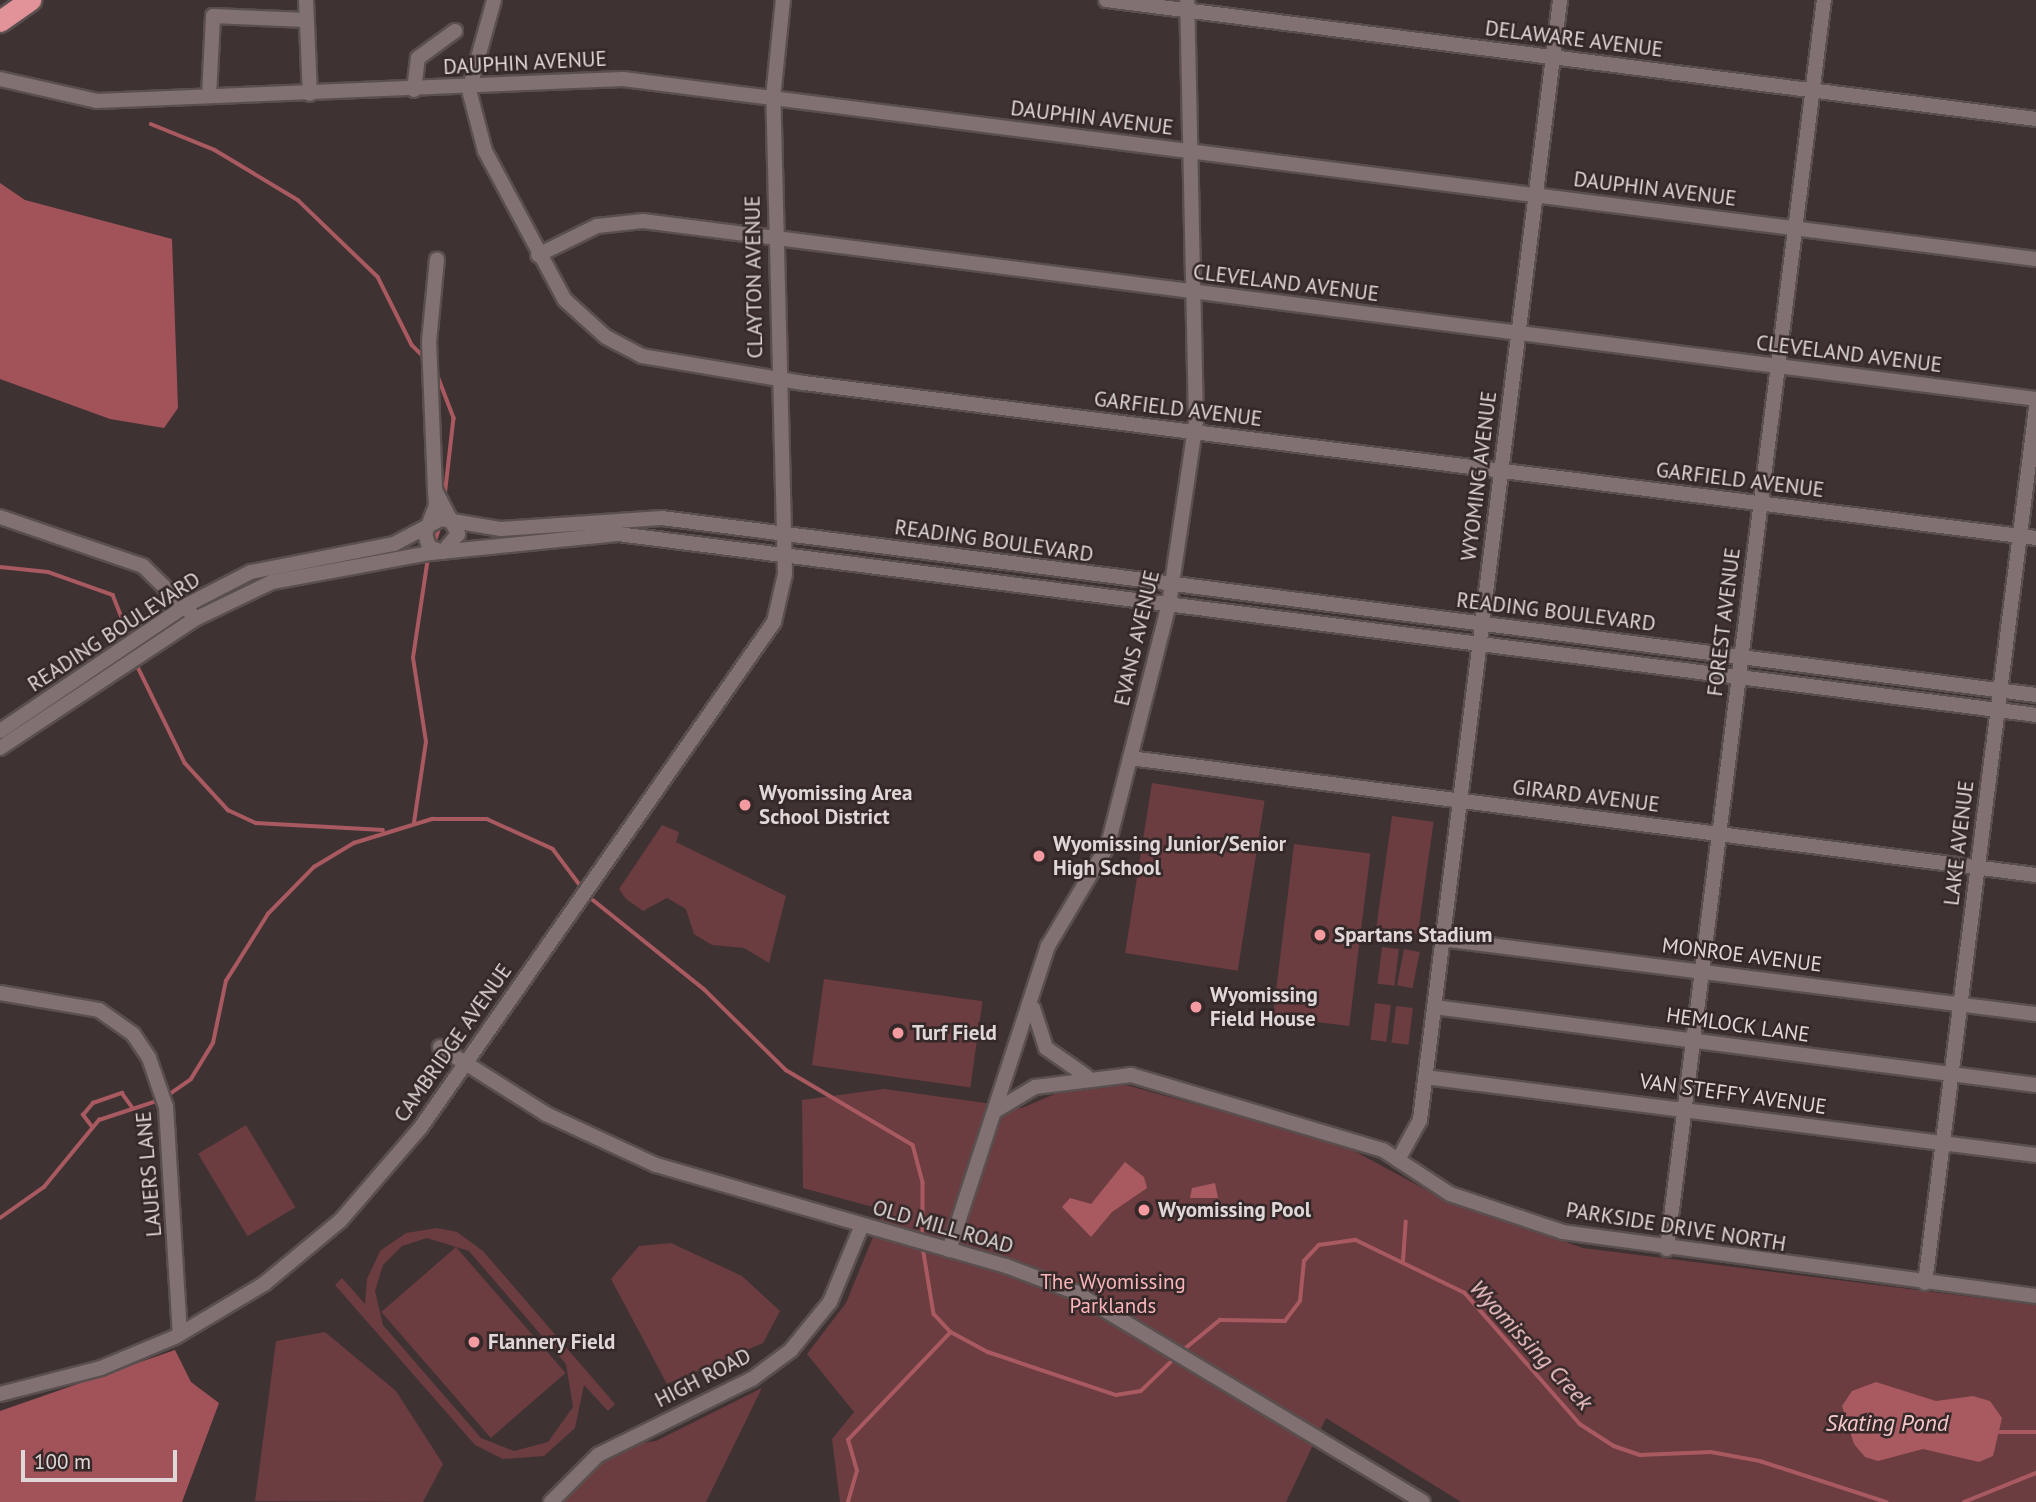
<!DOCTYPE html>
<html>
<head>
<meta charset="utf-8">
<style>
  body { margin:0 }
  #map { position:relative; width:2036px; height:1502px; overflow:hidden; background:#3f3233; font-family:"PT Sans",sans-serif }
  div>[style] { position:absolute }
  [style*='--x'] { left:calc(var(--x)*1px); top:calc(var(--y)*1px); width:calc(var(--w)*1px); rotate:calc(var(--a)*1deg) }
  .green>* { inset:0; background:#6b3c40; transform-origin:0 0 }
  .forest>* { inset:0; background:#a2535a }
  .water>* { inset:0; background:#a95960 }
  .stream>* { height:3.5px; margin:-1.75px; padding:0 1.75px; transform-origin:1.75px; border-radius:1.75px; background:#a95960 }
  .roads { filter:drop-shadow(2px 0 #5a4f4f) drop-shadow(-2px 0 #5a4f4f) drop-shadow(0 2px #5a4f4f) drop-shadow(0 -2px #5a4f4f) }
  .minor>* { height:14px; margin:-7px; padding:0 7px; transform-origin:7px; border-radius:7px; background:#817172 }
  .highway>* { height:21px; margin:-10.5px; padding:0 10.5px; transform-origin:10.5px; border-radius:10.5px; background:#e29399 }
  .dots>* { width:19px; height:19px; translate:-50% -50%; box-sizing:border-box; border:4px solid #352829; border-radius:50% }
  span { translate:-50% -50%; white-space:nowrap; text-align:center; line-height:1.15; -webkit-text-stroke:5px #352829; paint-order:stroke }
  .street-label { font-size:21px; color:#e0d8d8 }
  .poi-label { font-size:21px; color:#e0d8d8; font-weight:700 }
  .left { translate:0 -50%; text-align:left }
  .park-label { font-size:21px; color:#fbb5b9 }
  .water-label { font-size:23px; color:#f7c8ca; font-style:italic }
  .scale { position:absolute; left:21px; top:1450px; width:156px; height:32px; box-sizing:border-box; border:4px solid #e0d8d8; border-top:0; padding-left:9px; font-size:21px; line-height:24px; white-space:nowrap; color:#e0d8d8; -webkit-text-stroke:5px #352829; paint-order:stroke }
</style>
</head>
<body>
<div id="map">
  <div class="green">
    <div style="left:1152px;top:783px;width:114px;height:172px;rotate:9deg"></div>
    <div style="left:1392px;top:816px;width:42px;height:113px;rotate:8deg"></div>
    <div style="clip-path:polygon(662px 825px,679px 832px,676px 842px,786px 896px,769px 963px,744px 948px,712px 945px,694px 934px,686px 909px,667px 898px,643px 911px,626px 899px,619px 889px)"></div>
    <div style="left:1294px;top:844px;width:77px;height:174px;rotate:7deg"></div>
    <div style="left:1382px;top:947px;width:17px;height:37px;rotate:7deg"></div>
    <div style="left:1404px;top:949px;width:16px;height:37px;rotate:11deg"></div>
    <div style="left:824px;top:979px;width:160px;height:87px;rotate:8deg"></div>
    <div style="left:1375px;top:1003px;width:16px;height:37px;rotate:7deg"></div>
    <div style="left:1396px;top:1006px;width:17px;height:37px;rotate:7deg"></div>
    <div style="clip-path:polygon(1115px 1082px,1343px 1145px,1445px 1200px,1583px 1248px,2036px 1305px,2036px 1502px,1461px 1502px,1326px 1418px,1286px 1502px,840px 1502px,832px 1439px,854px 1412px,807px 1354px,846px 1303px,884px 1210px,803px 1188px,802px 1100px,884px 1089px,1022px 1108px,1064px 1090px)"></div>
    <div style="left:246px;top:1125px;width:96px;height:56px;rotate:59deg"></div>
    <div style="clip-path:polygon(evenodd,437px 1228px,457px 1232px,483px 1251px,615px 1404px,608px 1411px,584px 1385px,575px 1428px,544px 1456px,503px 1459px,475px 1445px,335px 1285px,342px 1278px,365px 1304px,367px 1279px,380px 1251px,406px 1233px,437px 1228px,427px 1238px,469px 1251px,566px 1364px,573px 1407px,548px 1442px,514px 1451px,481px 1438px,383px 1325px,375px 1291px,383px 1265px,402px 1246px,427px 1238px)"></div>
    <div style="clip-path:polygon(671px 1243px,742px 1276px,780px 1311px,763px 1343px,667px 1384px,611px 1279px,639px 1246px)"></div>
    <div style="left:456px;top:1247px;width:167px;height:99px;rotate:49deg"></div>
    <div style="clip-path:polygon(325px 1332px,396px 1391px,443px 1464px,423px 1502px,255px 1501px,276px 1341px)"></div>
    <div style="clip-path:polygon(762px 1388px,706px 1502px,551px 1502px,611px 1447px,656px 1441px)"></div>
  </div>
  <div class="forest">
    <div style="clip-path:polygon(0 183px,25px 200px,172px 239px,178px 408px,164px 428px,110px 419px,0 379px)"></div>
    <div style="clip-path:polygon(175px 1350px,191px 1382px,219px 1403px,182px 1502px,0 1502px,0 1411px)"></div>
  </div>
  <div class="water">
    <div style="clip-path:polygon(1125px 1162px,1144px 1177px,1147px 1188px,1112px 1212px,1091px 1237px,1062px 1207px,1070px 1198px,1091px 1204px)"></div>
    <div style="clip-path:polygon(1215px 1183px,1218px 1198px,1190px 1198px,1192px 1188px)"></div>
    <div style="clip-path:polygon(1876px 1382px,1936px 1401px,1973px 1396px,1990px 1401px,2002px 1418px,1993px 1456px,1979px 1462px,1923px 1449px,1878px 1461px,1865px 1457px,1854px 1444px,1842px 1406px,1852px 1391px)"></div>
  </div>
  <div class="stream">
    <div style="--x:151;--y:124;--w:69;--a:22.1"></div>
    <div style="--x:215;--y:150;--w:97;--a:31.1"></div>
    <div style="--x:298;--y:200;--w:111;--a:43.9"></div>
    <div style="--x:378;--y:277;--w:76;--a:63.4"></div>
    <div style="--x:412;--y:345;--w:20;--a:45"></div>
    <div style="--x:434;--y:366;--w:56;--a:69"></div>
    <div style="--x:454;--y:418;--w:80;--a:96.5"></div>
    <div style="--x:434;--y:544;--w:20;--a:-72"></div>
    <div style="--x:0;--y:567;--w:48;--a:5.9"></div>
    <div style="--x:48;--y:572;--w:69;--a:19.5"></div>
    <div style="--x:113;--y:595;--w:46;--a:68.4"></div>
    <div style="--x:136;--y:663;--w:111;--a:63.9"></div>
    <div style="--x:185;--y:763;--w:64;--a:47.5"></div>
    <div style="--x:228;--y:810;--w:31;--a:25"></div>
    <div style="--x:256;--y:823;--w:127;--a:3.2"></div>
    <div style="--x:414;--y:823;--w:82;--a:-81.6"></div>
    <div style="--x:426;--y:742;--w:85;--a:-98.8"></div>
    <div style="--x:413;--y:658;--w:101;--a:-81.5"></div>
    <div style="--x:587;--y:895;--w:151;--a:38.8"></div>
    <div style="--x:705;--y:990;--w:114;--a:44.6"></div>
    <div style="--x:786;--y:1070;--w:147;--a:30.6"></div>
    <div style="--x:913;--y:1145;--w:39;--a:75"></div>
    <div style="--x:923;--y:1183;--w:56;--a:90"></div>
    <div style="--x:167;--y:1096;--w:29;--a:-35"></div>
    <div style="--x:191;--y:1079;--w:42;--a:-58.6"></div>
    <div style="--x:213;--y:1043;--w:63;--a:-78.2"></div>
    <div style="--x:226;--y:981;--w:79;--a:-57.9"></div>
    <div style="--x:268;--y:914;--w:66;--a:-45.6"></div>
    <div style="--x:314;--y:867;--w:47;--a:-31"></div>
    <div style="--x:354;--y:843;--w:82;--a:-17.1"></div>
    <div style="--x:432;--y:819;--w:55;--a:0"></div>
    <div style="--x:487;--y:819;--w:72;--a:24.4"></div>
    <div style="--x:553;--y:849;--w:50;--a:53.1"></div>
    <div style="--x:92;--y:1127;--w:15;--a:-127"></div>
    <div style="--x:83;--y:1115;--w:16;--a:-50"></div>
    <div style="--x:93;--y:1103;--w:31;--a:-19"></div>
    <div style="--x:122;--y:1093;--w:19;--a:54"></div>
    <div style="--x:0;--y:1218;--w:54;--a:-35.2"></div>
    <div style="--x:44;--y:1187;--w:87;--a:-50.6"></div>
    <div style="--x:99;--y:1120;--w:64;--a:-18.2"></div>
    <div style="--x:923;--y:1247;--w:68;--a:80.7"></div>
    <div style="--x:934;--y:1314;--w:25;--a:47"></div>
    <div style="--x:951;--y:1332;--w:42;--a:28.4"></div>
    <div style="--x:988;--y:1352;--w:135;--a:18.6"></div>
    <div style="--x:1116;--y:1395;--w:25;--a:-9"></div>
    <div style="--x:1141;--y:1391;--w:49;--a:-44.2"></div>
    <div style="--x:1403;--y:1261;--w:39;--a:-86"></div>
    <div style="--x:1182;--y:1351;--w:49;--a:-39.2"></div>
    <div style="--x:1220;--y:1320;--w:65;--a:0.9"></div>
    <div style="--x:1285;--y:1321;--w:25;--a:-53"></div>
    <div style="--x:1300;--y:1301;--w:40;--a:-84.3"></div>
    <div style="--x:1304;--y:1261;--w:22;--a:-47"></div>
    <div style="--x:1319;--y:1245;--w:37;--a:-8"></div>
    <div style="--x:1356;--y:1240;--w:121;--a:25.9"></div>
    <div style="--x:1465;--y:1293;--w:174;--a:48.7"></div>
    <div style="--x:1580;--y:1424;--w:40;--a:32.9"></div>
    <div style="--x:1614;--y:1446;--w:28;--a:19"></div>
    <div style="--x:1640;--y:1455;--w:71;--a:-2.4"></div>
    <div style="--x:1711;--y:1452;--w:50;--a:10.4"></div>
    <div style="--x:1760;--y:1461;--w:133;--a:18"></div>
    <div style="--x:2000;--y:1432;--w:36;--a:0"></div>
    <div style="--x:848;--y:1502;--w:32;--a:-74"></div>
    <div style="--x:857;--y:1471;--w:32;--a:-106"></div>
    <div style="--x:848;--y:1440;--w:149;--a:-46.4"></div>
    <div style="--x:1964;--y:1502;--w:78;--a:-21.9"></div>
  </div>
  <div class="roads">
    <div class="minor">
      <div style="--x:306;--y:0;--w:94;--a:87.6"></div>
      <div style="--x:494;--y:0;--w:93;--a:105.5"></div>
      <div style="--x:469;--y:90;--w:63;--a:75.3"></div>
      <div style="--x:485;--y:151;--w:169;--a:61.8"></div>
      <div style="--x:565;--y:300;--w:55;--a:42.1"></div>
      <div style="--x:606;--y:337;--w:41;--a:27.8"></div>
      <div style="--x:642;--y:356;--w:164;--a:9.5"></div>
      <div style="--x:804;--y:383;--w:1242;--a:7.17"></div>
      <div style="--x:1106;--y:0;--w:938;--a:7.29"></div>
      <div style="--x:0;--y:79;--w:99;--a:12.8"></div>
      <div style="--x:97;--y:101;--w:526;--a:-2.4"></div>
      <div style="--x:623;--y:79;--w:1424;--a:7.26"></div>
      <div style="--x:414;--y:90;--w:32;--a:-83"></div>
      <div style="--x:418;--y:58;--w:46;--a:-36.1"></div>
      <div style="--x:209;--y:96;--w:80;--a:-87.1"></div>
      <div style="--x:213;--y:16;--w:93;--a:2.5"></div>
      <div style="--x:538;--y:255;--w:66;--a:-26.2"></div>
      <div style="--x:597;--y:226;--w:46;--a:-6.2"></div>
      <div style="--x:643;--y:221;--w:1404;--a:7.28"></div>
      <div style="--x:435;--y:490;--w:50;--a:62.4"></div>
      <div style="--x:458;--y:534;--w:23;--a:130"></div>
      <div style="--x:443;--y:552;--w:15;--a:-160"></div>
      <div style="--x:429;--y:547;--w:14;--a:-107"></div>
      <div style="--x:425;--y:534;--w:31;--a:-69"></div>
      <div style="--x:436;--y:505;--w:15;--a:-94"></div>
      <div style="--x:435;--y:490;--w:148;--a:-92.3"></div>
      <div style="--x:429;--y:342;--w:83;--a:-84.5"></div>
      <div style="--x:0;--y:517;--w:151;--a:18.9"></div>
      <div style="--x:143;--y:566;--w:67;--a:44.4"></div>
      <div style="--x:0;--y:731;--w:223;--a:-34"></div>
      <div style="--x:185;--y:606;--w:74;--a:-27.3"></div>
      <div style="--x:251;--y:572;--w:146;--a:-11.1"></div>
      <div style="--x:394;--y:544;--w:53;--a:-28"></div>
      <div style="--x:441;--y:519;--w:61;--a:9.5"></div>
      <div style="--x:501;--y:529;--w:161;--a:-3.9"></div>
      <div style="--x:662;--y:518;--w:1385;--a:7.34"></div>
      <div style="--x:0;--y:748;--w:234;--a:-33.5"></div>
      <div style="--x:195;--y:619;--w:85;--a:-25.7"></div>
      <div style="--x:272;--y:582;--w:161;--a:-10.4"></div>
      <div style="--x:430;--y:553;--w:189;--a:-5.8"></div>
      <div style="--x:618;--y:534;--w:1430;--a:7.27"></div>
      <div style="--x:1130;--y:758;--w:914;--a:7.36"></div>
      <div style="--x:1442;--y:939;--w:599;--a:7.2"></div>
      <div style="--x:0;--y:993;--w:100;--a:9.7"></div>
      <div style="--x:99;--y:1010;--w:42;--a:35.2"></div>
      <div style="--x:133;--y:1034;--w:29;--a:56"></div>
      <div style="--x:149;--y:1058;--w:52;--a:70.9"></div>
      <div style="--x:166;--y:1107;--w:227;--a:86.5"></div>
      <div style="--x:1434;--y:1007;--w:607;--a:7.38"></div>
      <div style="--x:1033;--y:1008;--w:42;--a:72"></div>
      <div style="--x:1046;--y:1048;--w:49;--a:35"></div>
      <div style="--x:440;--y:1047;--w:125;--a:32.3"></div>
      <div style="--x:546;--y:1114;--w:121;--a:24.9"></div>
      <div style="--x:656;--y:1165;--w:364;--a:16.1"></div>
      <div style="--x:1006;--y:1266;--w:74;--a:20.6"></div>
      <div style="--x:1075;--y:1292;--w:406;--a:31.1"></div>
      <div style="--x:1425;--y:1077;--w:616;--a:7.28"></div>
      <div style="--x:995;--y:1111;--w:47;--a:-31"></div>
      <div style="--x:1035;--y:1087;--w:97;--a:-7.1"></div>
      <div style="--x:1131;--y:1075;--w:263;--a:16.6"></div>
      <div style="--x:1383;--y:1150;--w:80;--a:33.3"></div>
      <div style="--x:1450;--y:1194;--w:119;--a:18.6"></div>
      <div style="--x:1563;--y:1232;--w:477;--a:7.7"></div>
      <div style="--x:1398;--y:1160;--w:46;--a:-61.2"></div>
      <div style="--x:1420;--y:1120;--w:1129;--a:-82.87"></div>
      <div style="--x:1667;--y:1249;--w:1259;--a:-82.84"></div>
      <div style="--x:949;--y:1250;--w:320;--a:-72"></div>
      <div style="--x:1048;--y:946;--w:117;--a:-59.3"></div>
      <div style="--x:1108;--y:845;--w:249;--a:-75.8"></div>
      <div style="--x:1169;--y:604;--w:185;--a:-81.6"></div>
      <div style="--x:1196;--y:421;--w:421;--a:-91.2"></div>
      <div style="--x:1925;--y:1283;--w:882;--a:-82.77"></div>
      <div style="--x:0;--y:1394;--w:104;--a:-14.4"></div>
      <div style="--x:101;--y:1368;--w:80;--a:-22.7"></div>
      <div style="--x:175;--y:1337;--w:104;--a:-30.8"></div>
      <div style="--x:264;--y:1284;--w:100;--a:-39.7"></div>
      <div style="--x:341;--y:1220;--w:123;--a:-49.3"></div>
      <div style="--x:421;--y:1127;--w:616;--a:-55.05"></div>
      <div style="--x:774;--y:622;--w:49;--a:-77.1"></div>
      <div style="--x:785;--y:574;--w:476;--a:-91.4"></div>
      <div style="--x:773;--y:98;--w:99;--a:-84.2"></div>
      <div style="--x:551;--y:1502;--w:66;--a:-45"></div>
      <div style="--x:598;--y:1455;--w:172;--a:-26.3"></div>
      <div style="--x:752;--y:1379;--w:49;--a:-36.6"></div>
      <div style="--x:791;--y:1350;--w:62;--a:-50.9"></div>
      <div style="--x:830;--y:1302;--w:83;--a:-67.4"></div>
    </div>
    <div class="highway">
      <div style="--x:0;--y:21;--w:37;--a:-35"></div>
    </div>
  </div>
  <div class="dots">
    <div style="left:745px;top:805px;background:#f49aa1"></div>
    <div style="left:1039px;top:856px;background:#f49aa1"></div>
    <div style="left:1320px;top:935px;background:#f49aa1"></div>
    <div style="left:1196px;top:1007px;background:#f49aa1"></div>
    <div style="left:898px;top:1033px;background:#f49aa1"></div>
    <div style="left:1144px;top:1210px;background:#f49aa1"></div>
    <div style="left:474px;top:1342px;background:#f49aa1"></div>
  </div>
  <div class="street-label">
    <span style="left:1574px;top:39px;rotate:7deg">DELAWARE AVENUE</span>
    <span style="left:525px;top:63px;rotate:-3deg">DAUPHIN AVENUE</span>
    <span style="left:1092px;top:118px;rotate:7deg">DAUPHIN AVENUE</span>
    <span style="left:1655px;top:189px;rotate:7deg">DAUPHIN AVENUE</span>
    <span style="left:754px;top:277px;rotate:-91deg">CLAYTON AVENUE</span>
    <span style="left:1286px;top:283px;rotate:7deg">CLEVELAND AVENUE</span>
    <span style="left:1849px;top:354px;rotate:7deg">CLEVELAND AVENUE</span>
    <span style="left:1178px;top:409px;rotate:7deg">GARFIELD AVENUE</span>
    <span style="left:1479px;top:476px;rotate:-83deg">WYOMING AVENUE</span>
    <span style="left:1740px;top:480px;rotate:7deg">GARFIELD AVENUE</span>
    <span style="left:994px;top:541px;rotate:8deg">READING BOULEVARD</span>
    <span style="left:1556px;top:612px;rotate:7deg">READING BOULEVARD</span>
    <span style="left:1724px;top:622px;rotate:-83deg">FOREST AVENUE</span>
    <span style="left:114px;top:632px;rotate:-33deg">READING BOULEVARD</span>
    <span style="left:1137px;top:638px;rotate:-77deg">EVANS AVENUE</span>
    <span style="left:1586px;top:796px;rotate:7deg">GIRARD AVENUE</span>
    <span style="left:1959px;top:843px;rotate:-83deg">LAKE AVENUE</span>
    <span style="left:1742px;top:955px;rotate:7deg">MONROE AVENUE</span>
    <span style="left:1738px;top:1025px;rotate:8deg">HEMLOCK LANE</span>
    <span style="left:453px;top:1043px;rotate:-55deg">CAMBRIDGE AVENUE</span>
    <span style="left:1733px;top:1094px;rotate:8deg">VAN STEFFY AVENUE</span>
    <span style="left:149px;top:1174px;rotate:-95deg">LAUERS LANE</span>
    <span style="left:943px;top:1227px;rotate:16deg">OLD MILL ROAD</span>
    <span style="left:1676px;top:1227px;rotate:9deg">PARKSIDE DRIVE NORTH</span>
    <span style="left:703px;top:1378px;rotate:-27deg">HIGH ROAD</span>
  </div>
  <div class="poi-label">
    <span class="left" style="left:759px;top:805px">Wyomissing Area<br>School District</span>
    <span class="left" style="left:1053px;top:856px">Wyomissing Junior/Senior<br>High School</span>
    <span class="left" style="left:1334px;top:935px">Spartans Stadium</span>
    <span class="left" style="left:1210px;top:1007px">Wyomissing<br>Field House</span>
    <span class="left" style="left:912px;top:1033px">Turf Field</span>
    <span class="left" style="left:1158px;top:1210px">Wyomissing Pool</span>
    <span class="left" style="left:488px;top:1342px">Flannery Field</span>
  </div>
  <div class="park-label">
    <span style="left:1113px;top:1294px">The Wyomissing<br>Parklands</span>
  </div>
  <div class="water-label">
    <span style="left:1531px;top:1345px;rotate:47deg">Wyomissing Creek</span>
    <span style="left:1887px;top:1423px">Skating Pond</span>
  </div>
  <div class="scale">100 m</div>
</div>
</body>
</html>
